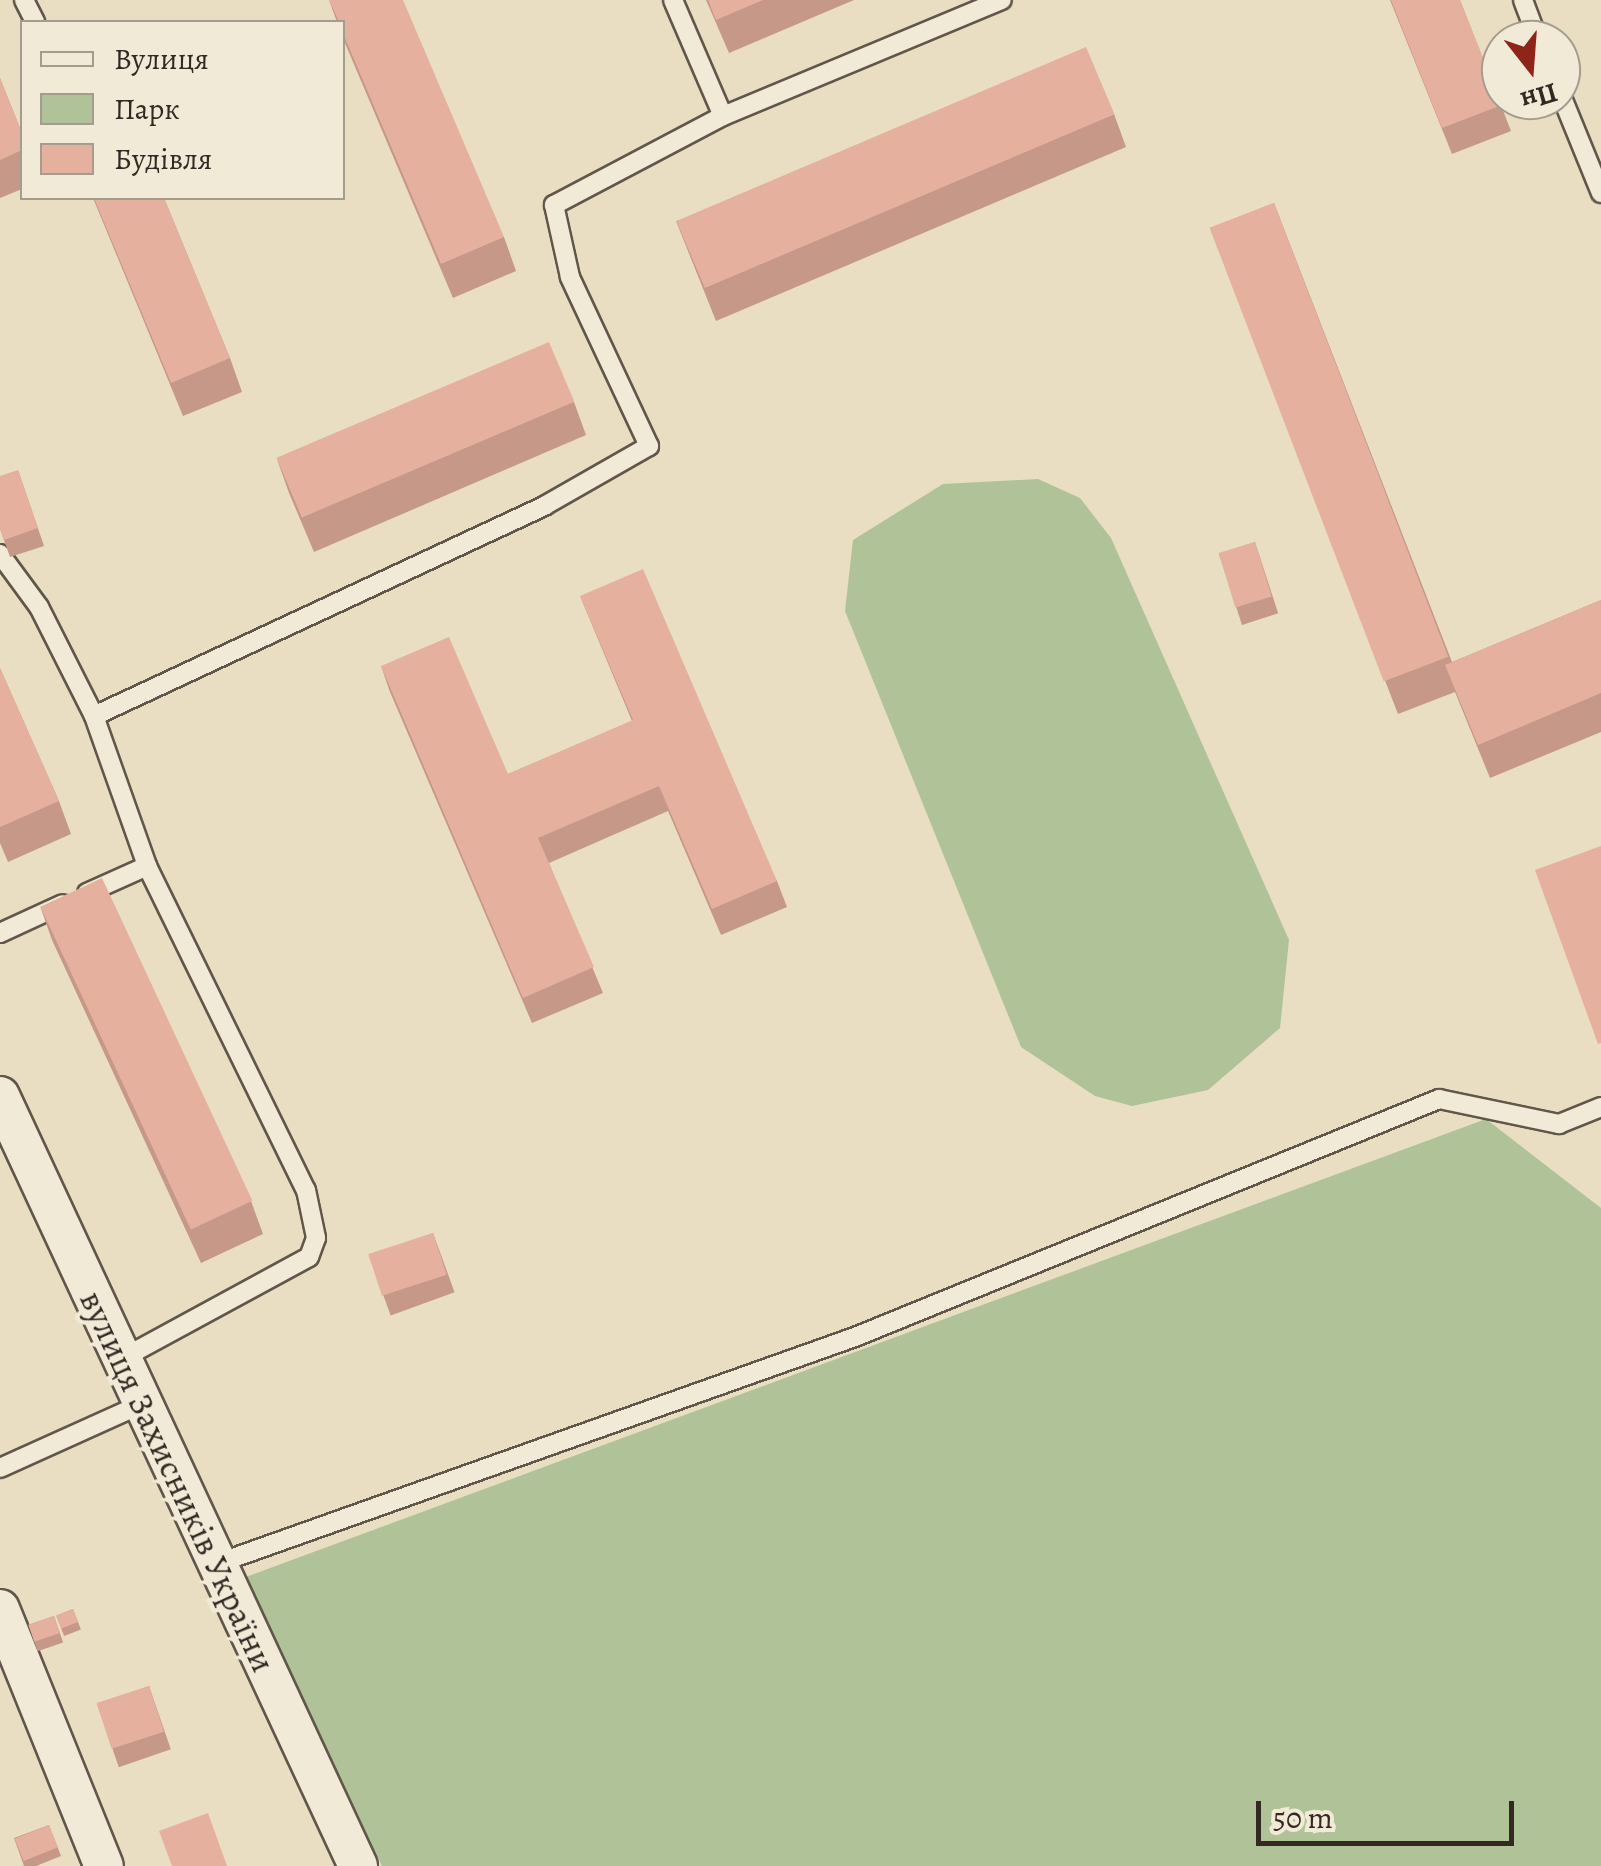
<!DOCTYPE html>
<html>
<head>
<meta charset="utf-8">
<style>
  body { margin:0 }
  #map { position:relative; width:1601px; height:1866px; overflow:hidden; background:#e9dec1; font-family:Alegreya,serif }
  div>[style] { position:absolute }
  [style*='--x'] { left:calc(var(--x)*1px); top:calc(var(--y)*1px); width:calc(var(--w)*1px); rotate:calc(var(--a)*1deg) }
  .green>* { inset:0; background:#b0c297 }
  .roads { filter:drop-shadow(2px 0 #61564a) drop-shadow(-2px 0 #61564a) drop-shadow(0 2px #61564a) drop-shadow(0 -2px #61564a) }
  .lane>* { height:18px; margin:-9px; padding:0 9px; transform-origin:9px; border-radius:9px; background:#f1ead7 }
  .street>* { height:38px; margin:-19px; padding:0 19px; transform-origin:19px; border-radius:19px; background:#f1ead7 }
  .wall>* { inset:0; background:#c59888; transform-origin:0 0 }
  .building>* { inset:0; background:#e5b19e; transform-origin:0 0 }
  span { translate:-50% -50%; white-space:nowrap; text-align:center; line-height:1.15; -webkit-text-stroke:9px #f1ead7; paint-order:stroke }
  .street-label { font-size:35px; color:#342822 }
  .legend { position:absolute; left:20px; top:20px; width:325px; height:180px; box-sizing:border-box; background:#f1ead7; border:2px solid #a59c8f; margin:0; padding:12px 18px; list-style:none; font-size:30px; color:#342822 }
  .legend li { display:flex; align-items:center; gap:20px; height:50px }
  .legend b { width:50px; border:2px solid #a59c8f }
  .north { position:absolute; left:1481px; top:20px; width:100px; height:100px; box-sizing:border-box; background:#f1ead7; border:2px solid #a59c8f; border-radius:50%; rotate:163deg; font-size:28px; font-weight:700; line-height:40px; text-align:center; color:#342822 }
  .north::after { content:''; display:block; margin:auto; width:35px; height:45px; background:#8f2418; clip-path:polygon(50% 0,100% 100%,50% 72%,0 100%) }
  .scale { position:absolute; left:1256px; top:1801px; width:258px; height:45px; box-sizing:border-box; border:5px solid #342822; border-top:0; padding-left:12px; font-size:30px; line-height:35px; white-space:nowrap; color:#342822; -webkit-text-stroke:8px #f1ead7; paint-order:stroke }
</style>
</head>
<body>
<div id="map">
  <div class="green">
    <div style="clip-path:polygon(1038px 479px,1080px 498px,1111px 538px,1289px 940px,1280px 1028px,1208px 1090px,1132px 1106px,1095px 1096px,1021px 1047px,845px 611px,853px 540px,943px 484px)"></div>
    <div style="clip-path:polygon(1486px 1119px,1601px 1208px,1601px 1866px,382px 1866px,246px 1577px)"></div>
  </div>
  <div class="roads">
    <div class="lane">
      <div style="--x:24;--y:0;--w:25;--a:63"></div>
      <div style="--x:673;--y:0;--w:126;--a:66.7"></div>
      <div style="--x:1523;--y:0;--w:43;--a:69.4"></div>
      <div style="--x:1561;--y:95;--w:106;--a:67.8"></div>
      <div style="--x:0;--y:554;--w:66;--a:53.7"></div>
      <div style="--x:39;--y:607;--w:122;--a:63.2"></div>
      <div style="--x:94;--y:716;--w:159;--a:70.5"></div>
      <div style="--x:147;--y:866;--w:361;--a:63.9"></div>
      <div style="--x:306;--y:1190;--w:49;--a:78.2"></div>
      <div style="--x:316;--y:1238;--w:20;--a:110"></div>
      <div style="--x:309;--y:1257;--w:214;--a:151.5"></div>
      <div style="--x:94;--y:716;--w:497;--a:-25"></div>
      <div style="--x:544;--y:506;--w:121;--a:-29.7"></div>
      <div style="--x:649;--y:446;--w:187;--a:-115.1"></div>
      <div style="--x:570;--y:277;--w:74;--a:-102.5"></div>
      <div style="--x:554;--y:205;--w:191;--a:-27.8"></div>
      <div style="--x:723;--y:116;--w:302;--a:-22.6"></div>
      <div style="--x:87;--y:893;--w:66;--a:-24.2"></div>
      <div style="--x:0;--y:933;--w:69;--a:-24.7"></div>
      <div style="--x:0;--y:1468;--w:156;--a:-24.3"></div>
      <div style="--x:216;--y:1564;--w:678;--a:-19.56"></div>
      <div style="--x:855;--y:1337;--w:631;--a:-22.17"></div>
      <div style="--x:1439;--y:1099;--w:123;--a:11.8"></div>
      <div style="--x:1559;--y:1124;--w:45;--a:-22"></div>
    </div>
    <div class="street">
      <div style="--x:0;--y:1096;--w:849;--a:65.06"></div>
      <div style="--x:0;--y:1609;--w:277;--a:68"></div>
    </div>
  </div>
  <div class="wall">
    <div style="clip-path:polygon(329px 0,504px 237px,516px 271px,453px 298px,342px 36px,342px 22px,337px 22px)"></div>
    <div style="clip-path:polygon(706px 0,854px 0,729px 53px)"></div>
    <div style="clip-path:polygon(1390px 0,1460px 0,1511px 131px,1452px 154px)"></div>
    <div style="clip-path:polygon(0 78px,22px 133px,22px 189px,0 198px)"></div>
    <div style="clip-path:polygon(1114px 114px,1126px 147px,716px 321px,676px 221px)"></div>
    <div style="clip-path:polygon(93px 198px,164px 198px,230px 358px,242px 392px,183px 416px)"></div>
    <div style="clip-path:polygon(1274px 203px,1452px 662px,1601px 600px,1601px 732px,1490px 778px,1455px 692px,1398px 714px,1210px 228px)"></div>
    <div style="clip-path:polygon(574px 402px,586px 435px,314px 552px,289px 493px,277px 459px)"></div>
    <div style="clip-path:polygon(18px 470px,44px 546px,10px 557px,0 529px)"></div>
    <div style="left:1255px;top:542px;width:75px;height:38px;rotate:72deg"></div>
    <div style="clip-path:polygon(580px 596px,777px 881px,787px 907px,721px 935px,668px 811px,549px 863px,603px 993px,532px 1023px,390px 692px,381px 666px,508px 774px,632px 721px)"></div>
    <div style="clip-path:polygon(0 668px,59px 801px,71px 834px,8px 862px,0 843px)"></div>
    <div style="clip-path:polygon(40px 906px,251px 1201px,263px 1234px,201px 1263px,52px 940px)"></div>
    <div style="left:433px;top:1233px;width:63px;height:68px;rotate:70deg"></div>
    <div style="left:73px;top:1609px;width:22px;height:18px;rotate:69deg"></div>
    <div style="left:54px;top:1616px;width:28px;height:27px;rotate:71deg"></div>
    <div style="left:149px;top:1686px;width:67px;height:55px;rotate:71deg"></div>
    <div style="clip-path:polygon(49px 1825px,61px 1856px,36px 1866px,24px 1866px,14px 1838px)"></div>
  </div>
  <div class="building">
    <div style="clip-path:polygon(329px 0,403px 0,504px 237px,441px 264px,342px 31px,342px 22px,339px 22px)"></div>
    <div style="clip-path:polygon(708px 0,763px 0,716px 20px)"></div>
    <div style="clip-path:polygon(1391px 0,1460px 0,1502px 105px,1442px 128px)"></div>
    <div style="left:1086px;top:47px;width:73px;height:445px;rotate:67deg"></div>
    <div style="clip-path:polygon(0 78px,22px 133px,22px 150px,0 160px)"></div>
    <div style="clip-path:polygon(94px 198px,164px 198px,230px 358px,171px 383px)"></div>
    <div style="left:1274px;top:203px;width:486px;height:69px;rotate:69deg"></div>
    <div style="left:549px;top:342px;width:65px;height:296px;rotate:67deg"></div>
    <div style="clip-path:polygon(18px 470px,38px 528px,4px 540px,0 529px,0 476px)"></div>
    <div style="left:1255px;top:542px;width:57px;height:38px;rotate:73deg"></div>
    <div style="clip-path:polygon(643px 569px,777px 881px,712px 909px,659px 786px,538px 838px,594px 967px,523px 998px,381px 666px,449px 637px,508px 774px,633px 720px,580px 596px)"></div>
    <div style="clip-path:polygon(1601px 600px,1601px 693px,1478px 745px,1445px 665px)"></div>
    <div style="clip-path:polygon(0 668px,59px 801px,0 827px)"></div>
    <div style="clip-path:polygon(1601px 846px,1601px 1043px,1598px 1044px,1535px 870px)"></div>
    <div style="left:102px;top:878px;width:356px;height:68px;rotate:65deg"></div>
    <div style="left:433px;top:1233px;width:44px;height:68px;rotate:72deg"></div>
    <div style="left:73px;top:1609px;width:14px;height:18px;rotate:69deg"></div>
    <div style="left:54px;top:1616px;width:18px;height:27px;rotate:71deg"></div>
    <div style="left:149px;top:1686px;width:48px;height:55px;rotate:72deg"></div>
    <div style="clip-path:polygon(208px 1813px,227px 1866px,172px 1866px,159px 1831px)"></div>
    <div style="left:49px;top:1825px;width:24px;height:37px;rotate:68deg"></div>
  </div>
  <div class="street-label">
    <span style="left:178px;top:1481px;rotate:65deg">вулиця Захисників України</span>
  </div>
  <ul class="legend">
  <li><b style="height:12px;background:#f1ead7"></b>Вулиця</li>
  <li><b style="height:28px;background:#b0c297"></b>Парк</li>
  <li><b style="height:28px;background:#e5b19e"></b>Будівля</li>
  </ul>
  <div class="north">Пн</div>
  <div class="scale">50 m</div>
</div>
</body>
</html>
